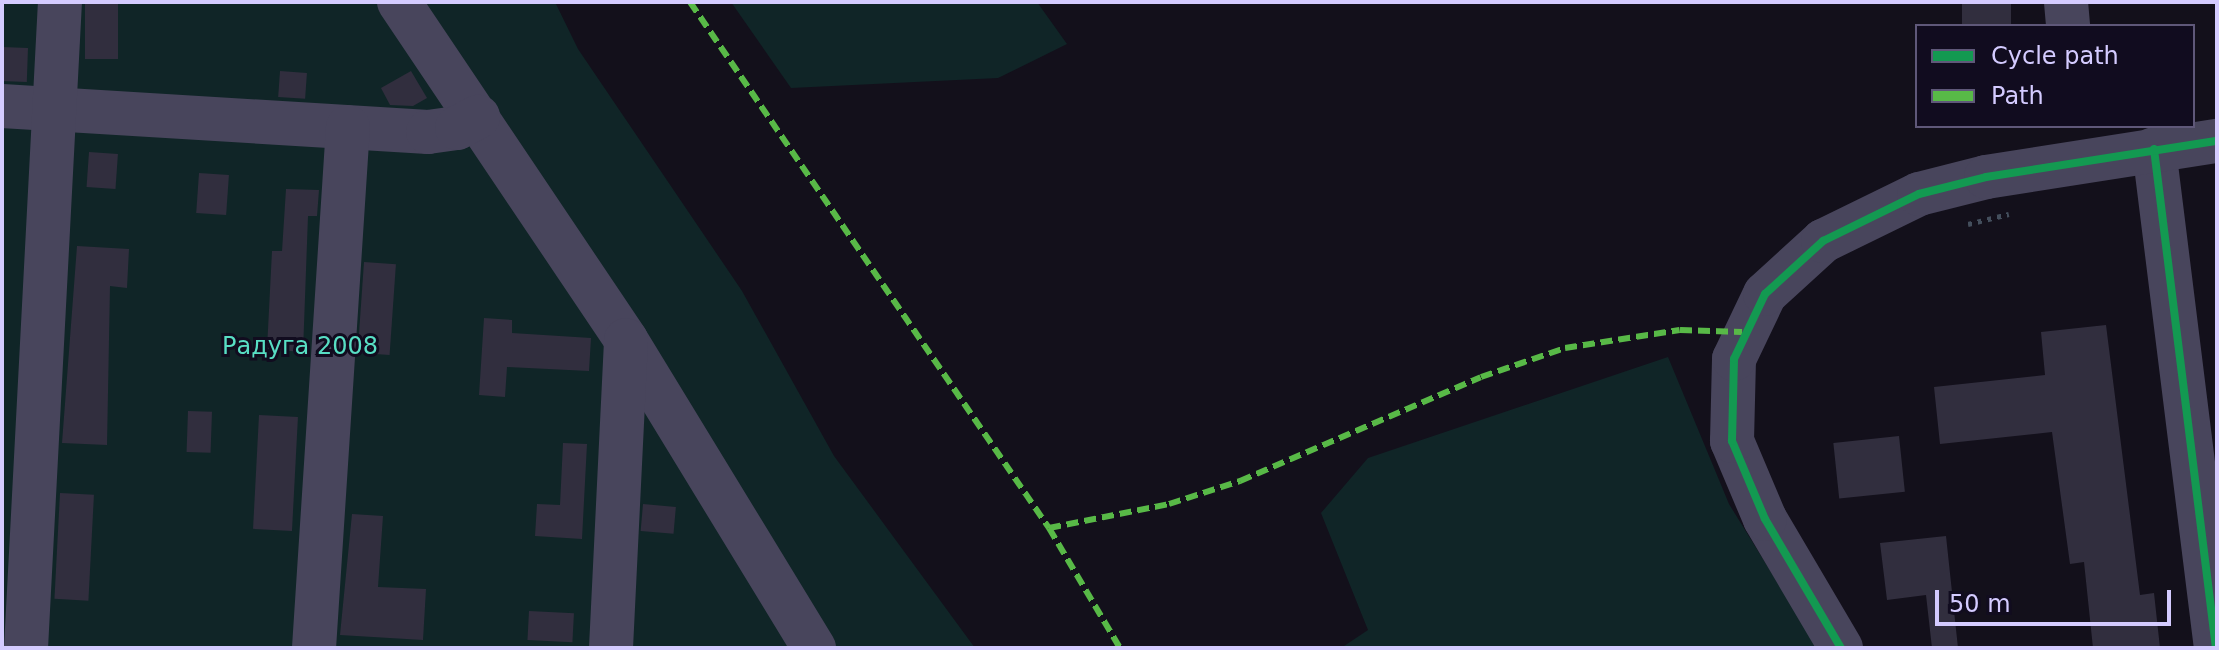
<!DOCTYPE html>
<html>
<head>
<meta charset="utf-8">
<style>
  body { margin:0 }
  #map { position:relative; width:2219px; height:650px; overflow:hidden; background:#13101b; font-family:"DejaVu Sans",sans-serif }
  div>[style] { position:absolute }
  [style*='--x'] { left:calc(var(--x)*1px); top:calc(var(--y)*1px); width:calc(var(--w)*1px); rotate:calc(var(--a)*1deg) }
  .green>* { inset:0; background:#102527 }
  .building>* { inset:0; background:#312e3e; transform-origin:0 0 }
  .path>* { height:5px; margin-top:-2.5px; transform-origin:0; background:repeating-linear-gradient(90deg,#434e5c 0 4px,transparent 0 10px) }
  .minor>* { height:44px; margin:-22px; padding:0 22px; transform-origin:22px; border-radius:22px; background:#48455c }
  .quiet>* { height:6px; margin-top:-3px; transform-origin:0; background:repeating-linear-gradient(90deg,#58b947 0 12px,transparent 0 18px) }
  .cycleway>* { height:8px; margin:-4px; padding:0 4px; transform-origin:4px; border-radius:4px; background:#139951 }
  span { translate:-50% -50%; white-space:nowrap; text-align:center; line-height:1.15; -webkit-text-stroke:6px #110c1f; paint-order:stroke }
  .park-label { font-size:24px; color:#58dec4 }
  .frame { position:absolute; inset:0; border:4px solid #d4cbff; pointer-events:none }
  .legend { position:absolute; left:1915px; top:24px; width:280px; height:104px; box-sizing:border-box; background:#110c1f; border:2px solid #5f5879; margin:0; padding:10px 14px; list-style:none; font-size:24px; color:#d4cbff }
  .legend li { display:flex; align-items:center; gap:16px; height:40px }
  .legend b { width:40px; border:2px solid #5f5879 }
  .scale { position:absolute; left:1935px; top:590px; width:236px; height:36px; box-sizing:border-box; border:4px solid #d4cbff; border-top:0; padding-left:10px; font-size:24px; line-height:28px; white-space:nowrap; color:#d4cbff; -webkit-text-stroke:6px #110c1f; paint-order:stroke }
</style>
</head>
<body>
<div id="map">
  <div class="green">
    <div style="clip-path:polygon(2px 2px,555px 2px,578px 49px,742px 291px,834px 456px,975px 648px,2px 648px)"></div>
    <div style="clip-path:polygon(731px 2px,1037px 2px,1067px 44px,998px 78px,791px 88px)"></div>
    <div style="clip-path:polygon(1668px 357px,1729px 504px,1818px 648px,1341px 648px,1368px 630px,1321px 513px,1368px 458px)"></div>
  </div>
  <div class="building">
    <div style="left:85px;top:2px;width:33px;height:57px"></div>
    <div style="left:1962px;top:2px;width:49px;height:24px"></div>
    <div style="left:2px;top:47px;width:26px;height:34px;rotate:2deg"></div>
    <div style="left:280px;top:71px;width:27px;height:26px;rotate:4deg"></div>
    <div style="clip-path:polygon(411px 71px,427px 98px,413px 106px,390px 105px,381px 88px)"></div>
    <div style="left:89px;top:152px;width:29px;height:35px;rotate:4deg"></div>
    <div style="left:199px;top:173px;width:30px;height:40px;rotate:4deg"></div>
    <div style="clip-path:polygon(286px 189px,319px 190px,317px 216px,308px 216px,303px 352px,267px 349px,272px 251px,282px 251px)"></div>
    <div style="clip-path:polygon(77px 246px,129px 249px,127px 288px,110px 286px,107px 445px,62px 443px)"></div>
    <div style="left:364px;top:262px;width:32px;height:91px;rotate:4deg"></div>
    <div style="clip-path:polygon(484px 318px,512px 320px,512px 333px,591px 338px,589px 371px,507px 367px,505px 397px,479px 395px)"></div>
    <div style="clip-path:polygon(2106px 325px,2140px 595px,2154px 593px,2160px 648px,2093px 648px,2084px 562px,2070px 564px,2052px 432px,1940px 444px,1934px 387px,2045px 375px,2041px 332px)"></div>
    <div style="left:188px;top:411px;width:24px;height:41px;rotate:2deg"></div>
    <div style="left:259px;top:415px;width:39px;height:114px;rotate:3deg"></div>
    <div style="left:1899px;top:436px;width:56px;height:66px;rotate:84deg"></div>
    <div style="clip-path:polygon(563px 443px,587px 444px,582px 539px,535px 536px,537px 504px,560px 505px)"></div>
    <div style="left:60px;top:493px;width:34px;height:106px;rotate:3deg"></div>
    <div style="left:643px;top:504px;width:33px;height:27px;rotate:5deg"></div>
    <div style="clip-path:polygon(352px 514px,383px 516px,378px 587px,426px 589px,423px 640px,340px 635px)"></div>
    <div style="clip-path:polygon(1946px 536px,1958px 648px,1932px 648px,1926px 595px,1887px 600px,1880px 543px)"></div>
    <div style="left:529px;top:611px;width:45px;height:29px;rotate:3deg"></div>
  </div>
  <div class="path">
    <div style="--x:1968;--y:224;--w:42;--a:-13.7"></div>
  </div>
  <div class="minor">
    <div style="--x:399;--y:2;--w:407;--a:56.1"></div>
    <div style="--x:626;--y:340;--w:361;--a:58.6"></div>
    <div style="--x:2066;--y:2;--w:24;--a:85"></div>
    <div style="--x:2;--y:106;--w:427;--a:3.5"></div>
    <div style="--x:428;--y:132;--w:29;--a:-8"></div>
    <div style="--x:457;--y:128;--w:24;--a:-28"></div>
    <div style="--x:2154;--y:149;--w:503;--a:82.92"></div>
    <div style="--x:26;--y:648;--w:647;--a:-86.99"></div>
    <div style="--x:314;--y:648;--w:522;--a:-86.27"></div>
    <div style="--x:611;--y:648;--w:308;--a:-87.2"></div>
    <div style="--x:1841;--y:648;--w:150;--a:-120.5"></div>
    <div style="--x:1765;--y:519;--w:85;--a:-112.9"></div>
    <div style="--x:1732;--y:441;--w:82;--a:-88.6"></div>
    <div style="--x:1734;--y:359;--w:72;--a:-64.5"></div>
    <div style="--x:1765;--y:294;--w:79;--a:-42.4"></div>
    <div style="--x:1823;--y:241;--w:107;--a:-26.1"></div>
    <div style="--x:1919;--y:194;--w:69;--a:-14.2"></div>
    <div style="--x:1986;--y:177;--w:234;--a:-8.9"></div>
  </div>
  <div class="quiet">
    <div style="--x:690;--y:2;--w:637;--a:55.69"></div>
    <div style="--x:1049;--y:528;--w:139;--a:59.4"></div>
    <div style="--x:1049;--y:528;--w:122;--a:-11.3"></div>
    <div style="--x:1169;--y:504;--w:75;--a:-17.9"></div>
    <div style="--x:1240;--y:481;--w:262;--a:-23.3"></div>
    <div style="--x:1481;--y:377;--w:89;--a:-19"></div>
    <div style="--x:1565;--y:348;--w:116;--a:-8.9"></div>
    <div style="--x:1680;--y:330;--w:62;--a:1.8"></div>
  </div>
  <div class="cycleway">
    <div style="--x:2154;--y:149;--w:503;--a:82.92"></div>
    <div style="--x:1841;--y:648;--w:150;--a:-120.5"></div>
    <div style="--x:1765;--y:519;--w:85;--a:-112.9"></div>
    <div style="--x:1732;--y:441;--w:82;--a:-88.6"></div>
    <div style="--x:1734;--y:359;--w:72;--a:-64.5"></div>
    <div style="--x:1765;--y:294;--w:79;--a:-42.4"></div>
    <div style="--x:1823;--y:241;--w:107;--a:-26.1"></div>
    <div style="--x:1919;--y:194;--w:69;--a:-14.2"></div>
    <div style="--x:1986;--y:177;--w:234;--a:-8.9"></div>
  </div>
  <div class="park-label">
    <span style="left:300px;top:347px">Радуга 2008</span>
  </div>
  <div class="frame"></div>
  <ul class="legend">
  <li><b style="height:10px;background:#139951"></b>Cycle path</li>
  <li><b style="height:10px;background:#58b947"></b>Path</li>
  </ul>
  <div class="scale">50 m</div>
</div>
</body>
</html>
